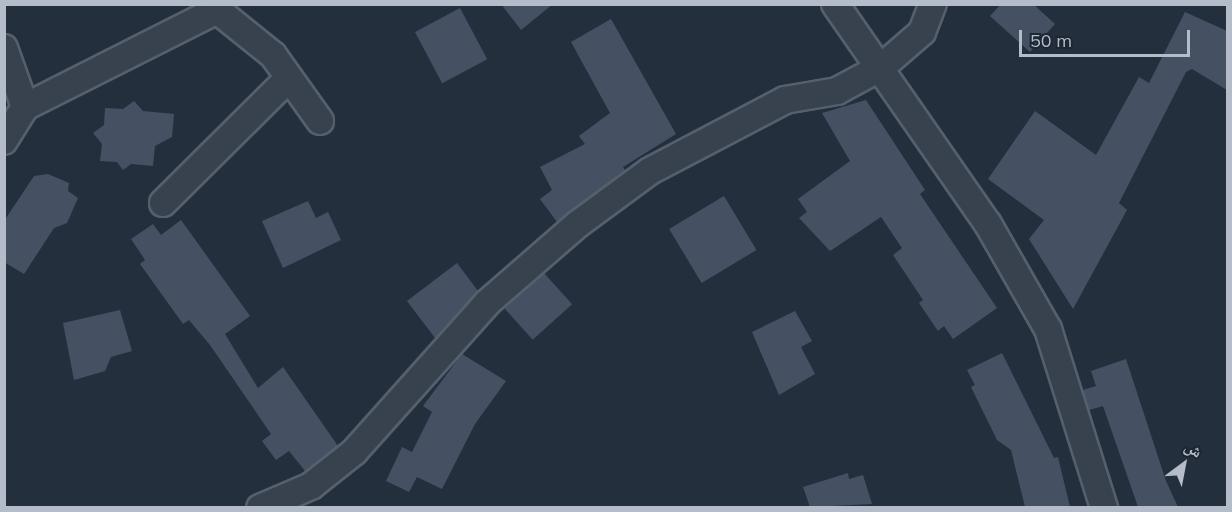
<!DOCTYPE html>
<html>
<head>
<meta charset="utf-8">
<style>
  body { margin:0 }
  #map { position:relative; width:1232px; height:512px; overflow:hidden; background:#242f3e; font-family:Mulish,"Noto Naskh Arabic",sans-serif }
  div>[style] { position:absolute }
  [style*='--x'] { left:calc(var(--x)*1px); top:calc(var(--y)*1px); width:calc(var(--w)*1px); rotate:calc(var(--a)*1deg) }
  .building>* { inset:0; background:#455162; transform-origin:0 0 }
  .roads { filter:drop-shadow(2px 0 #565f6c) drop-shadow(-2px 0 #565f6c) drop-shadow(0 2px #565f6c) drop-shadow(0 -2px #565f6c) }
  .minor>* { height:26px; margin:-13px; padding:0 13px; transform-origin:13px; border-radius:13px; background:#38414e }
  span { translate:-50% -50%; white-space:nowrap; text-align:center; line-height:1.15; -webkit-text-stroke:4.5px #1d2633; paint-order:stroke }
  .frame { position:absolute; inset:0; border:6px solid #b4bcc9; pointer-events:none }
  .north { position:absolute; left:1154px; top:434px; width:60px; height:60px; -webkit-text-stroke:4px #1d2633; paint-order:stroke; rotate:32deg; font-size:16px; font-weight:700; line-height:24px; text-align:center; color:#b4bcc9 }
  .north::after { content:''; display:block; margin:auto; width:21px; height:27px; background:#b4bcc9; clip-path:polygon(50% 0,100% 100%,50% 72%,0 100%) }
  .scale { position:absolute; left:1019px; top:30px; width:171px; height:27px; box-sizing:border-box; border:3px solid #b4bcc9; border-top:0; padding-left:8px; font-size:18px; line-height:21px; white-space:nowrap; color:#b4bcc9; -webkit-text-stroke:4px #1d2633; paint-order:stroke }
</style>
</head>
<body>
<div id="map">
  <div class="building">
    <div style="clip-path:polygon(501px 4px,553px 4px,521px 30px)"></div>
    <div style="clip-path:polygon(1001px 4px,1033px 4px,1055px 24px,1030px 52px,990px 16px)"></div>
    <div style="left:460px;top:8px;width:58px;height:51px;rotate:62deg"></div>
    <div style="clip-path:polygon(1185px 12px,1227px 31px,1227px 90px,1192px 69px,1186px 72px,1119px 203px,1127px 210px,1073px 309px,1029px 239px,1044px 220px,988px 179px,1035px 111px,1096px 155px,1139px 77px,1149px 83px)"></div>
    <div style="clip-path:polygon(611px 19px,676px 134px,623px 167px,625px 170px,557px 222px,540px 199px,552px 190px,540px 167px,585px 144px,579px 136px,610px 113px,571px 42px)"></div>
    <div style="clip-path:polygon(866px 100px,925px 190px,920px 194px,997px 308px,953px 339px,944px 326px,938px 331px,919px 303px,923px 300px,893px 255px,902px 248px,881px 217px,830px 251px,799px 218px,807px 212px,798px 199px,850px 161px,822px 113px)"></div>
    <div style="clip-path:polygon(134px 101px,143px 111px,174px 114px,172px 137px,155px 146px,153px 166px,131px 164px,123px 170px,117px 162px,100px 161px,102px 144px,93px 133px,104px 125px,105px 108px,123px 109px)"></div>
    <div style="clip-path:polygon(48px 174px,69px 183px,68px 191px,78px 198px,67px 223px,54px 228px,24px 274px,4px 262px,4px 221px,34px 176px)"></div>
    <div style="left:724px;top:196px;width:63px;height:64px;rotate:59deg"></div>
    <div style="clip-path:polygon(308px 201px,316px 218px,328px 212px,341px 240px,283px 268px,262px 221px)"></div>
    <div style="clip-path:polygon(181px 220px,250px 316px,225px 334px,258px 388px,283px 367px,338px 446px,305px 471px,289px 451px,276px 460px,262px 441px,271px 434px,210px 345px,189px 320px,183px 324px,140px 264px,145px 260px,131px 239px,153px 224px,161px 235px)"></div>
    <div style="clip-path:polygon(457px 263px,478px 291px,435px 338px,407px 301px)"></div>
    <div style="left:544px;top:273px;width:42px;height:53px;rotate:48deg"></div>
    <div style="clip-path:polygon(120px 310px,132px 351px,111px 357px,105px 371px,74px 380px,63px 323px)"></div>
    <div style="clip-path:polygon(795px 311px,812px 341px,801px 347px,815px 374px,779px 395px,752px 332px)"></div>
    <div style="clip-path:polygon(1002px 353px,1054px 458px,1058px 457px,1070px 507px,1025px 507px,1011px 450px,997px 440px,971px 387px,975px 385px,967px 370px)"></div>
    <div style="clip-path:polygon(462px 354px,506px 381px,475px 424px,442px 489px,417px 477px,409px 492px,386px 481px,402px 447px,412px 452px,432px 412px,423px 406px)"></div>
    <div style="clip-path:polygon(1126px 359px,1166px 481px,1178px 507px,1138px 507px,1103px 406px,1089px 410px,1083px 390px,1096px 386px,1091px 371px)"></div>
    <div style="clip-path:polygon(848px 473px,849px 479px,863px 475px,872px 504px,810px 507px,803px 487px)"></div>
  </div>
  <div class="roads">
    <div class="minor">
      <div style="--x:835;--y:4;--w:268;--a:55.2"></div>
      <div style="--x:988;--y:224;--w:121;--a:60.3"></div>
      <div style="--x:1048;--y:329;--w:188;--a:72.6"></div>
      <div style="--x:4;--y:48;--w:63;--a:70.4"></div>
      <div style="--x:25;--y:107;--w:40;--a:122"></div>
      <div style="--x:876;--y:72;--w:61;--a:-41"></div>
      <div style="--x:922;--y:32;--w:30;--a:-69"></div>
      <div style="--x:25;--y:107;--w:215;--a:-26.8"></div>
      <div style="--x:217;--y:10;--w:72;--a:38.8"></div>
      <div style="--x:273;--y:55;--w:81;--a:54.5"></div>
      <div style="--x:163;--y:203;--w:175;--a:-44.8"></div>
      <div style="--x:260;--y:508;--w:56;--a:-23.3"></div>
      <div style="--x:311;--y:486;--w:55;--a:-38.3"></div>
      <div style="--x:354;--y:452;--w:200;--a:-48.2"></div>
      <div style="--x:487;--y:303;--w:121;--a:-41"></div>
      <div style="--x:578;--y:224;--w:89;--a:-36.4"></div>
      <div style="--x:650;--y:171;--w:153;--a:-27.7"></div>
      <div style="--x:785;--y:100;--w:53;--a:-9.8"></div>
      <div style="--x:837;--y:91;--w:44;--a:-28.3"></div>
    </div>
  </div>
  <div class="frame"></div>
  <div class="north">ش</div>
  <div class="scale">50 m</div>
</div>
</body>
</html>
